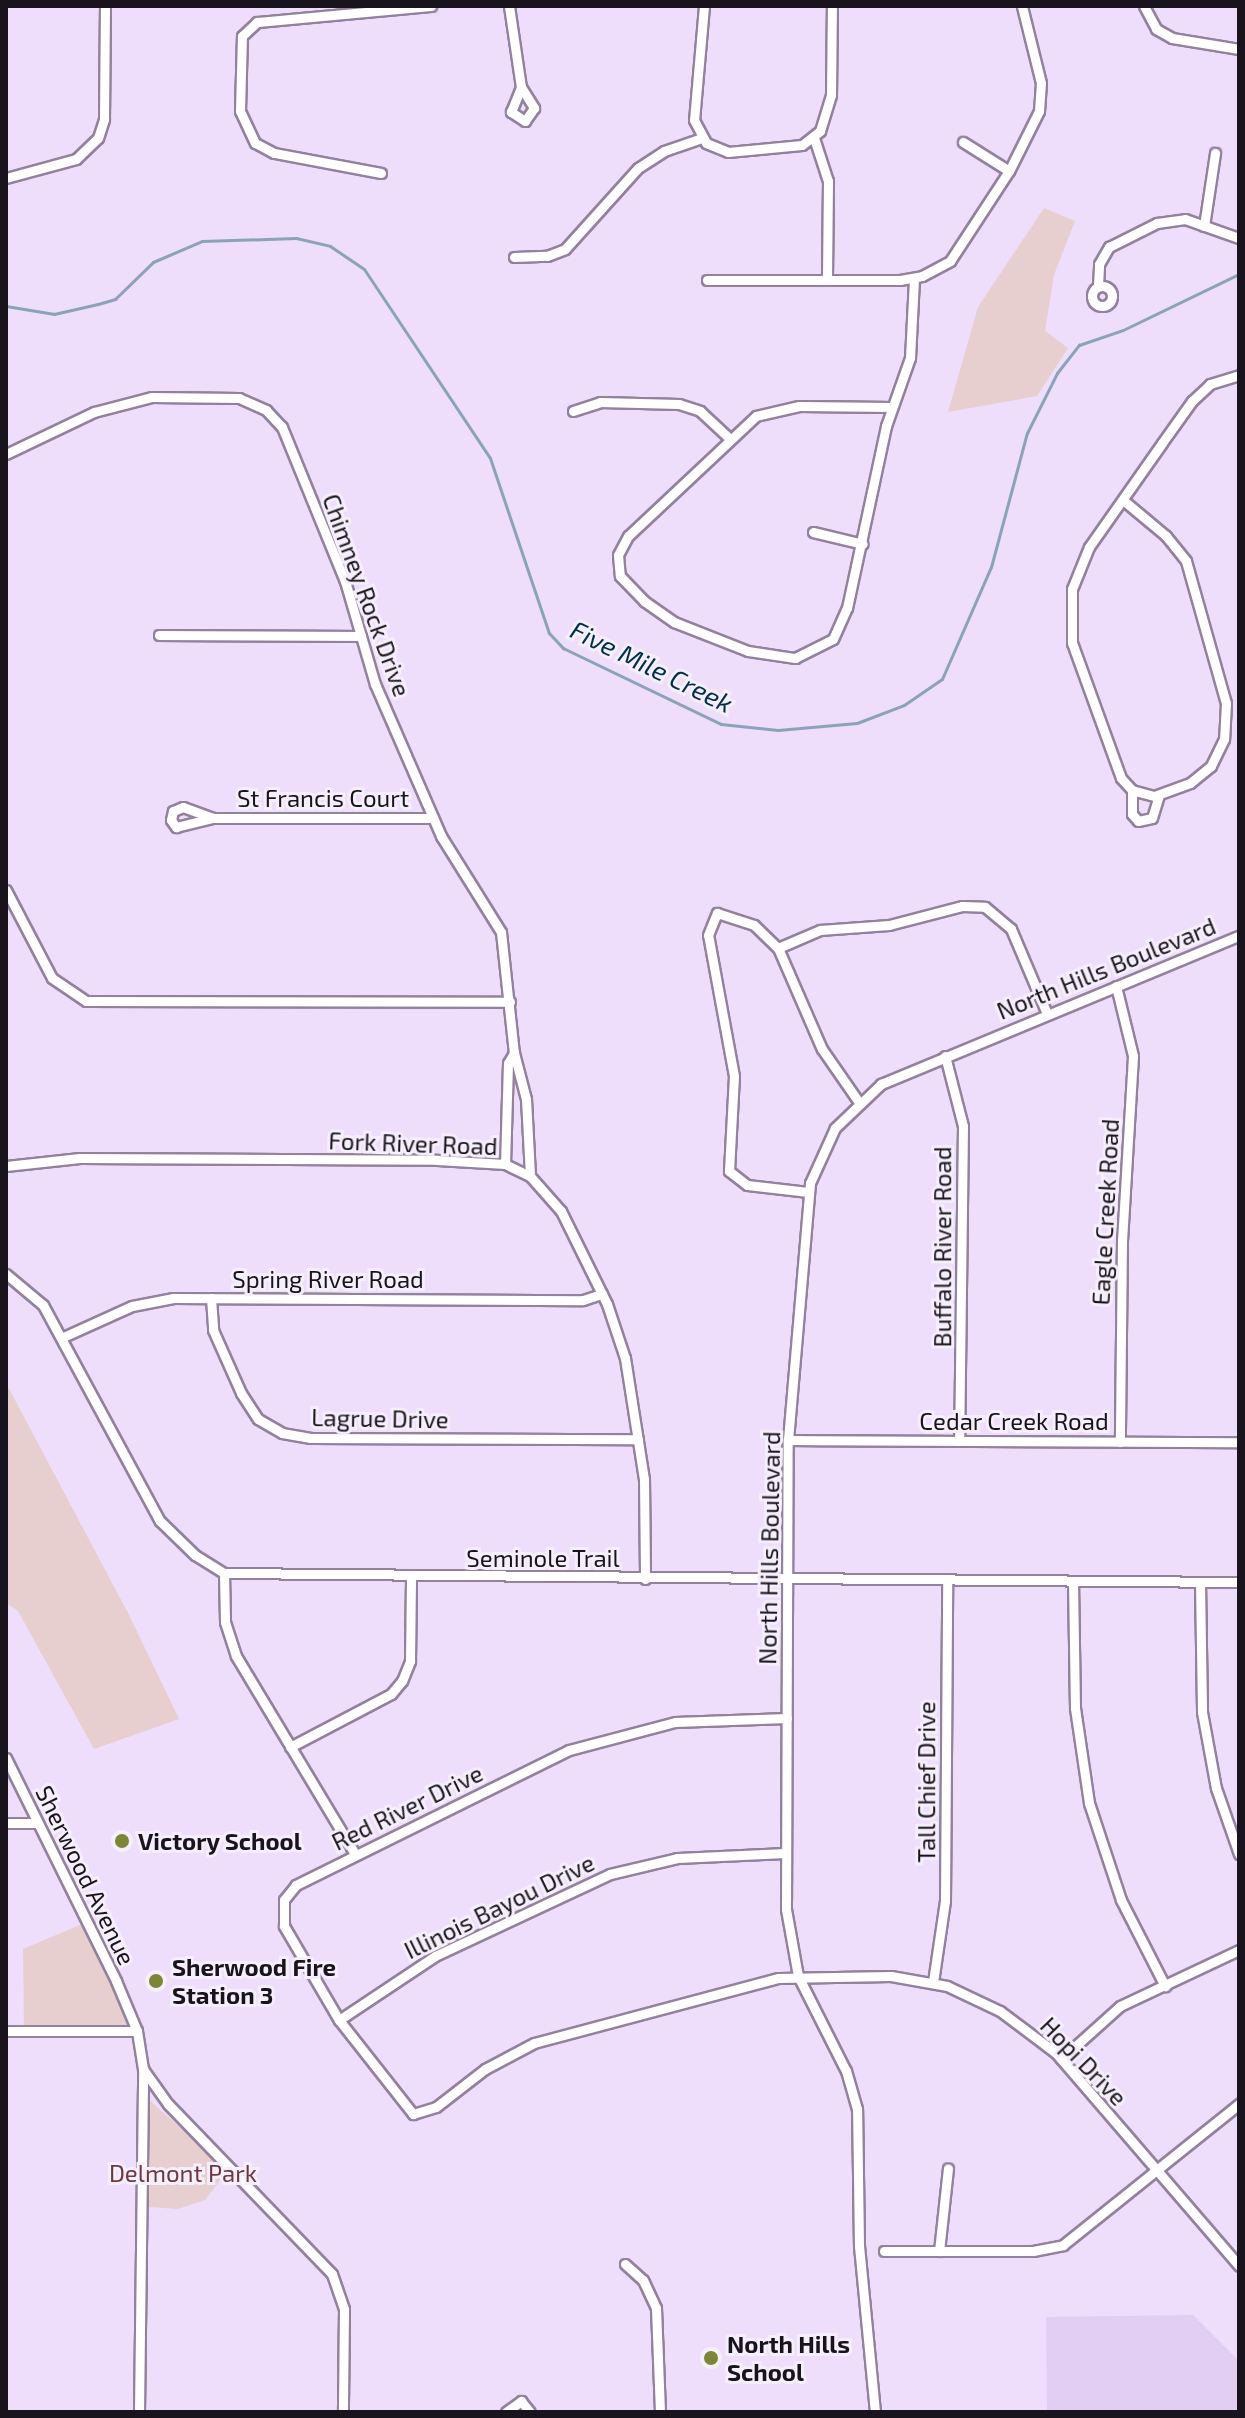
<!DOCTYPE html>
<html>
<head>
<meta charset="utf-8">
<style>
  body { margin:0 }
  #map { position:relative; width:1245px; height:2418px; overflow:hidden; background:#eeddfb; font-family:"Exo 2",sans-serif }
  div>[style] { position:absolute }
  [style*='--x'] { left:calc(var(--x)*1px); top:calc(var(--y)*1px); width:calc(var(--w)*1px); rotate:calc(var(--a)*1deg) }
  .built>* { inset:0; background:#e2cef2 }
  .green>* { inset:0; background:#e7cfd0 }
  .stream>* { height:3px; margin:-1.5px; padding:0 1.5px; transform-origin:1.5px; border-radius:1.5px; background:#8aa3b9 }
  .roads { filter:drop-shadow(2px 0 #92829d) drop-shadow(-2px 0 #92829d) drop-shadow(0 2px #92829d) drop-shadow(0 -2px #92829d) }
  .minor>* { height:9px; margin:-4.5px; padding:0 4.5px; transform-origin:4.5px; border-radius:4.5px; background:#fff }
  .minor>.ring { margin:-4.5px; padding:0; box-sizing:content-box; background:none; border:9px solid #fff; border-radius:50% }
  .dots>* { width:22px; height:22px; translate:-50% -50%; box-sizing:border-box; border:4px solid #f5effb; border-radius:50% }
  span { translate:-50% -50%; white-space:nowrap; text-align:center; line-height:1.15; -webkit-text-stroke:6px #f5effb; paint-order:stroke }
  .street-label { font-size:24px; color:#19131d }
  .poi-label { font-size:24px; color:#19131d; font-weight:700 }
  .left { translate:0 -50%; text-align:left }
  .park-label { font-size:24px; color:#6c393c }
  .water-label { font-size:26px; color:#002e4d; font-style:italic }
  .frame { position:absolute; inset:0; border:8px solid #19131d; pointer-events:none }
</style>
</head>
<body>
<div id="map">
  <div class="built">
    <div style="clip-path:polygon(1193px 2315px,1239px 2361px,1239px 2412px,1047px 2412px,1046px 2317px)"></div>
  </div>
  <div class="green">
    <div style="clip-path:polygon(1044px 208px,1075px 221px,1054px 275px,1045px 331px,1068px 348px,1037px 396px,948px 412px,978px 307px)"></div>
    <div style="clip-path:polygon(6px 1383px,129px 1615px,179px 1719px,94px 1749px,18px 1611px,6px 1603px)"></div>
    <div style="clip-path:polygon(87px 1922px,137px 2031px,24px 2031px,23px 1949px)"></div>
    <div style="clip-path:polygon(148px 2099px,228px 2170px,205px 2200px,178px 2209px,149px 2207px)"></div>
  </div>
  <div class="stream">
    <div style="--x:6;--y:306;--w:49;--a:9.5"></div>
    <div style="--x:54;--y:314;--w:45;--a:-12.8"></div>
    <div style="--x:98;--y:304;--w:18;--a:-16"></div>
    <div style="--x:115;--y:299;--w:53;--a:-44.2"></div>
    <div style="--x:153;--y:262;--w:53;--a:-23.2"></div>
    <div style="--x:202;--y:241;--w:94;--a:-1.8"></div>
    <div style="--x:296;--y:238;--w:35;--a:13"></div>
    <div style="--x:330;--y:246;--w:41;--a:34.1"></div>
    <div style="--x:364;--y:269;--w:227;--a:56.3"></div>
    <div style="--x:490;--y:458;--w:185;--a:71.4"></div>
    <div style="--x:549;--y:633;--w:21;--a:47"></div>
    <div style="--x:563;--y:648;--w:175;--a:25.7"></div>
    <div style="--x:721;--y:724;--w:57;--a:6"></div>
    <div style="--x:778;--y:730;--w:79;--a:-5.1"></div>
    <div style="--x:857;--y:723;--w:50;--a:-21"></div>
    <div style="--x:904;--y:705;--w:46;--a:-34.4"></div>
    <div style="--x:942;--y:679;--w:122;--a:-66.4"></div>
    <div style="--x:991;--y:567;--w:139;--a:-75"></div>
    <div style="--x:1027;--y:433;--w:67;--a:-63.4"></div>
    <div style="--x:1057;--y:373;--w:36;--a:-52"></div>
    <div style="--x:1079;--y:345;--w:46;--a:-18.8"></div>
    <div style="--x:1123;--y:330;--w:129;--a:-25.8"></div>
  </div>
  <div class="roads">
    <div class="minor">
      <div style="--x:509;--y:6;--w:82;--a:81.6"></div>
      <div style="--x:704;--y:6;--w:114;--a:95"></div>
      <div style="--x:694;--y:120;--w:26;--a:62"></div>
      <div style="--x:706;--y:143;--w:24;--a:22"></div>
      <div style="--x:728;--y:152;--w:74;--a:-5.4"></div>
      <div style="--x:802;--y:145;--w:23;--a:-38"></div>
      <div style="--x:820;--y:131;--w:38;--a:-73"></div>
      <div style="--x:831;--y:95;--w:89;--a:-89.4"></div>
      <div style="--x:1144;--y:6;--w:26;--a:62"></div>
      <div style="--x:1156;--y:29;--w:18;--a:29"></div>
      <div style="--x:1172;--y:38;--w:68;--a:9.3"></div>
      <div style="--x:521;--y:87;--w:25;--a:58"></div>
      <div style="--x:534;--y:108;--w:16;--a:125"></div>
      <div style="--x:525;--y:121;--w:17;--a:-147"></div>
      <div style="--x:511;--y:112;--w:27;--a:-68"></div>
      <div style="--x:814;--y:138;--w:45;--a:72"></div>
      <div style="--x:828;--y:181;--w:99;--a:90.6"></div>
      <div style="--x:963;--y:142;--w:54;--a:32.2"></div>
      <div style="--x:381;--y:173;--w:109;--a:-169.4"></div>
      <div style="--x:274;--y:153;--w:21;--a:-152"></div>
      <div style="--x:255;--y:143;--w:35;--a:-115"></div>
      <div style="--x:240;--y:111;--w:75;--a:-88.5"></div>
      <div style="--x:242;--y:36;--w:21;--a:-43"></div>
      <div style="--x:257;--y:22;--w:175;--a:-5.3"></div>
      <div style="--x:6;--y:178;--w:73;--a:-15.2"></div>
      <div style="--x:76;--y:159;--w:30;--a:-44"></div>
      <div style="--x:98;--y:138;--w:20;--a:-72"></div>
      <div style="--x:104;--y:119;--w:113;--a:-89.5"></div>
      <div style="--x:1204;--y:226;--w:74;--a:-81.4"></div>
      <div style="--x:514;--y:257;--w:33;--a:-2"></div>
      <div style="--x:547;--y:256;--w:19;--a:-21"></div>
      <div style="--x:565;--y:249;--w:109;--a:-48"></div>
      <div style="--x:638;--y:168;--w:31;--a:-33"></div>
      <div style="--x:664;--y:151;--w:40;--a:-18.9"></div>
      <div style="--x:707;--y:280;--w:193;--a:0"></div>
      <div style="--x:900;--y:280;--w:22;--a:-10"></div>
      <div style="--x:922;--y:276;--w:32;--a:-28"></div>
      <div style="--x:950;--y:261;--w:108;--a:-56.8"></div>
      <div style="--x:1009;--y:171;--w:67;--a:-63.4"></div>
      <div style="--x:1039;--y:111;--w:28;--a:-86"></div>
      <div style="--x:1041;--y:83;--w:79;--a:-103.9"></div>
      <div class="ring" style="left:1092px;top:286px;width:11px;height:11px"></div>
      <div style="--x:1098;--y:286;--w:22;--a:-87"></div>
      <div style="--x:1099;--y:264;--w:20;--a:-60"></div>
      <div style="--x:1109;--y:247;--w:54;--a:-26.6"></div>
      <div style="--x:1157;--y:223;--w:28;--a:-8"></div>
      <div style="--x:1185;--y:219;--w:57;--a:19.4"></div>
      <div style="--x:892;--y:407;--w:93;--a:-179.4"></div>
      <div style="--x:799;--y:406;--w:44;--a:166.9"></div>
      <div style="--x:756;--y:416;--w:175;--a:136.8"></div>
      <div style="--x:628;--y:536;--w:21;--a:118"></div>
      <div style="--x:618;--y:555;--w:21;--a:85"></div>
      <div style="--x:620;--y:576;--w:35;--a:46"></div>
      <div style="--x:644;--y:601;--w:37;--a:35"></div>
      <div style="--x:674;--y:622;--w:79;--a:21.4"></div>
      <div style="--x:748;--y:651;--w:48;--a:8.5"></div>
      <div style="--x:795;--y:658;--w:42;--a:-26.6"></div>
      <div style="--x:833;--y:639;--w:34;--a:-66"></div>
      <div style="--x:847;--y:608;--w:186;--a:-77.9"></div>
      <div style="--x:886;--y:426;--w:72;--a:-70.6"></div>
      <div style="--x:910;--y:358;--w:80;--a:-87.1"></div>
      <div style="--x:573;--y:411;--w:28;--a:-18"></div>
      <div style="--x:600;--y:402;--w:79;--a:1.5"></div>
      <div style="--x:679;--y:404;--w:22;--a:18"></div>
      <div style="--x:700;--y:411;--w:40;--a:43"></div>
      <div style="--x:6;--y:454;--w:98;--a:-25.5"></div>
      <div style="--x:94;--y:412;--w:60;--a:-14.5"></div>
      <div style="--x:152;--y:397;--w:87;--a:0.7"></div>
      <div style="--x:239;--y:398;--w:30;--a:24"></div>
      <div style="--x:266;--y:410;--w:23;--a:47"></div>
      <div style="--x:282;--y:427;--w:166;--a:67.8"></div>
      <div style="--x:345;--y:581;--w:107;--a:73.8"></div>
      <div style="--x:375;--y:684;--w:166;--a:66.5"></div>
      <div style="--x:441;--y:836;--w:113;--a:58"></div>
      <div style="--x:501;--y:932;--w:122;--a:83.9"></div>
      <div style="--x:514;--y:1053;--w:48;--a:75.4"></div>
      <div style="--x:526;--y:1099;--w:77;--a:87"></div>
      <div style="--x:1123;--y:500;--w:56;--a:39.9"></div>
      <div style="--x:1166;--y:536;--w:32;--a:51"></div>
      <div style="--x:1186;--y:561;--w:148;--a:74.3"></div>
      <div style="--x:1226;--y:703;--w:36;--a:93"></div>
      <div style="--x:1224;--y:739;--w:30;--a:116"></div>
      <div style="--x:1211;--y:766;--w:27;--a:141"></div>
      <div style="--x:1190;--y:783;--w:38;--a:160"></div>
      <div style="--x:1154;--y:796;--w:23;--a:-165"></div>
      <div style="--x:1132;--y:790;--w:16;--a:-133"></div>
      <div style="--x:1121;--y:778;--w:144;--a:-109.9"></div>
      <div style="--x:1072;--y:643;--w:54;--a:-90"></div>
      <div style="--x:1072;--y:589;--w:45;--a:-68"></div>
      <div style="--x:1089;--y:547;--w:127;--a:-54.9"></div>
      <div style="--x:1162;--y:443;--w:52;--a:-54.5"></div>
      <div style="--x:1192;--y:401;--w:25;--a:-43"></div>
      <div style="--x:1210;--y:384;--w:30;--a:-17"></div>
      <div style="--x:813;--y:532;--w:51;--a:13.5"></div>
      <div style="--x:159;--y:635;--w:202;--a:0.3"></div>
      <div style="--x:1132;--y:790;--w:24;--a:90"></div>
      <div style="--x:1132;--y:814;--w:9;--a:49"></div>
      <div style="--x:1138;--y:821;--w:14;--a:-12"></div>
      <div style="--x:1152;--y:818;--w:24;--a:-73"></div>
      <div style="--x:213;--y:818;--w:32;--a:-160"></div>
      <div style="--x:183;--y:807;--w:11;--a:158"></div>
      <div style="--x:173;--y:811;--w:9;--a:103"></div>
      <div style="--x:171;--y:820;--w:9;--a:54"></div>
      <div style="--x:176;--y:827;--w:38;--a:-14"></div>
      <div style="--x:213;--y:818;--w:220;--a:0"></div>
      <div style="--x:6;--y:890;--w:99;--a:62.4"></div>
      <div style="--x:52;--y:978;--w:41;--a:34.1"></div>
      <div style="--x:86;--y:1001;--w:424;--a:0.1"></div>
      <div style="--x:778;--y:948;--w:110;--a:66.5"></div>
      <div style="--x:822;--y:1049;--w:63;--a:55.3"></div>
      <div style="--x:1116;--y:986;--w:72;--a:76.3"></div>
      <div style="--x:1133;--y:1056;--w:183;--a:93.4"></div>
      <div style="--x:1122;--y:1239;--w:203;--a:90.6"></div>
      <div style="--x:945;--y:1056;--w:72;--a:75.6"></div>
      <div style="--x:963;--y:1126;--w:315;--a:90.7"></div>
      <div style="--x:505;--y:1164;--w:101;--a:-88.3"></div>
      <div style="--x:508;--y:1063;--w:12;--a:-59"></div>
      <div style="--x:6;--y:1166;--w:74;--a:-6.2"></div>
      <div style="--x:80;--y:1158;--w:357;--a:0.3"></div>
      <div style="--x:437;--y:1160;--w:68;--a:3.4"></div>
      <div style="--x:505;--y:1164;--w:28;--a:26"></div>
      <div style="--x:530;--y:1176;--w:47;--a:48.5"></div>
      <div style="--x:561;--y:1211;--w:104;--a:63.7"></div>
      <div style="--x:607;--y:1304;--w:57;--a:71.6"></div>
      <div style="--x:625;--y:1358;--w:122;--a:81.1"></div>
      <div style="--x:644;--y:1479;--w:100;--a:89.4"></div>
      <div style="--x:808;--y:1192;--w:61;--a:-173.5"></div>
      <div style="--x:747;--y:1185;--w:23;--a:-142"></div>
      <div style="--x:729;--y:1171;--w:95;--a:-87"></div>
      <div style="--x:734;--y:1076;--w:143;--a:-100.4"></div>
      <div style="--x:708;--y:935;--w:24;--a:-68"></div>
      <div style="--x:717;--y:913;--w:39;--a:18"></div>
      <div style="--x:754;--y:925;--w:33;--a:44"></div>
      <div style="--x:778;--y:948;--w:46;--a:-23.2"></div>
      <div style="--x:820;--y:930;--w:69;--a:-4.1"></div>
      <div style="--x:889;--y:925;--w:75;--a:-14.6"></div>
      <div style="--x:962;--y:906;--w:23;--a:2"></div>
      <div style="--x:985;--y:907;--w:34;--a:40"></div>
      <div style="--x:1011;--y:929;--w:92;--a:67"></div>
      <div style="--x:6;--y:1274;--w:48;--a:40"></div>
      <div style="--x:43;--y:1305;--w:246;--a:61.6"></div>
      <div style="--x:160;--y:1521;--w:49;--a:44.2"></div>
      <div style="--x:195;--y:1555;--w:34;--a:32"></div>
      <div style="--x:224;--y:1573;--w:1015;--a:0.51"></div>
      <div style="--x:211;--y:1298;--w:32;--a:86"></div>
      <div style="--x:213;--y:1330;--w:69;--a:66"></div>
      <div style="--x:241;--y:1393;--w:31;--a:57"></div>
      <div style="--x:258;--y:1419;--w:28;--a:30"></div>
      <div style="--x:282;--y:1433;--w:29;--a:10"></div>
      <div style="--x:311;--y:1438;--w:327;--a:0.2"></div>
      <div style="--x:61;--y:1338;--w:78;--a:-24.3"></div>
      <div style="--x:132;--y:1306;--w:42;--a:-11"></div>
      <div style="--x:173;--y:1298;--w:410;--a:0.3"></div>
      <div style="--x:583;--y:1300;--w:20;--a:-18"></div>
      <div style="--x:788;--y:1440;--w:451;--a:0.3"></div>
      <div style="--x:224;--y:1573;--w:49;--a:88.8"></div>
      <div style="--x:225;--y:1622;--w:36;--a:72"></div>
      <div style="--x:236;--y:1656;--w:231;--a:59"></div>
      <div style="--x:1073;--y:1581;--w:127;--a:89.1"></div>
      <div style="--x:1075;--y:1708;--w:96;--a:81.6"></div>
      <div style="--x:1089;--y:1803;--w:102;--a:71.7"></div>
      <div style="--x:1121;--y:1900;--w:97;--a:62.9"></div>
      <div style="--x:1200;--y:1582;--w:130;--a:89.1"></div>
      <div style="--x:1202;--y:1712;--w:77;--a:79.6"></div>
      <div style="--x:1216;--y:1788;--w:70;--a:70.8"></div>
      <div style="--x:787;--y:1718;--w:112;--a:178"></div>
      <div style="--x:675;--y:1722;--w:110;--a:165.2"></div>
      <div style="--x:569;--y:1750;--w:305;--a:153.7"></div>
      <div style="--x:296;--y:1885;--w:19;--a:129"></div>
      <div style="--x:284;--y:1900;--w:26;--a:90"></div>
      <div style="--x:284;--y:1926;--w:109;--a:59.7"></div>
      <div style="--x:339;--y:2020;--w:120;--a:51.8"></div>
      <div style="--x:413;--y:2114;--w:24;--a:-17"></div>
      <div style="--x:436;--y:2107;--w:62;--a:-37.8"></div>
      <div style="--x:485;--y:2069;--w:55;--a:-28"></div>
      <div style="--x:534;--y:2043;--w:253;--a:-14.9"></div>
      <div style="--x:779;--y:1978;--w:112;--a:-1"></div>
      <div style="--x:891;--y:1976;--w:57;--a:10.1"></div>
      <div style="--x:947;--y:1986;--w:59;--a:25.3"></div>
      <div style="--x:1000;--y:2011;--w:70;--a:36.9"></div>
      <div style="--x:1056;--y:2053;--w:281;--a:49.3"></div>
      <div style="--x:290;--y:1747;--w:114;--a:-27.7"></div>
      <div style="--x:391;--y:1694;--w:17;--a:-50"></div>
      <div style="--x:402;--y:1681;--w:22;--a:-68"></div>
      <div style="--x:410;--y:1661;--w:83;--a:-89.3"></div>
      <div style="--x:6;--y:1758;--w:249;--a:63.7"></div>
      <div style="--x:116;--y:1981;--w:54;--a:67.2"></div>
      <div style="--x:137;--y:2031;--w:38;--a:81"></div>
      <div style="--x:143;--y:2069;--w:43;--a:54.5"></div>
      <div style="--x:168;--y:2104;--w:236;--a:46"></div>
      <div style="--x:332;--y:2274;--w:37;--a:71"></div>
      <div style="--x:344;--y:2309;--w:103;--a:90.6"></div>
      <div style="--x:6;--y:1823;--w:31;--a:0"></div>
      <div style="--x:933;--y:1982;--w:82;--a:-81.6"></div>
      <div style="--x:945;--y:1901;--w:321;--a:-89.6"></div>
      <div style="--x:339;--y:2020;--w:115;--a:-33.7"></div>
      <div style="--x:435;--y:1956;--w:193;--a:-25.1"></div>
      <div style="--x:610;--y:1874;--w:69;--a:-13.4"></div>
      <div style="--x:677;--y:1858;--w:109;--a:-2.6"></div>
      <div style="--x:6;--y:2031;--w:131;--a:0"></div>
      <div style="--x:1061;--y:2059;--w:79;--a:-41.9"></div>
      <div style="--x:1120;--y:2006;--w:132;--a:-25.2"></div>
      <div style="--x:884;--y:2251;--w:149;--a:0"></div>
      <div style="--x:1033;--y:2251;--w:31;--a:-11"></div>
      <div style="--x:1063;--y:2245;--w:226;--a:-38.7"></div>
      <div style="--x:939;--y:2251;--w:83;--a:-83.8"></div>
      <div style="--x:625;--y:2264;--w:24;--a:42"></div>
      <div style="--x:643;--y:2280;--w:31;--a:65"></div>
      <div style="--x:656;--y:2308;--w:104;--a:87.8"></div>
      <div style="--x:139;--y:2412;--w:343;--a:-89.3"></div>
      <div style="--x:506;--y:2412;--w:19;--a:-36"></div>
      <div style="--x:521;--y:2401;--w:14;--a:51"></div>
      <div style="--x:875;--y:2412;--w:167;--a:-95.5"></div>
      <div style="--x:859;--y:2246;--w:137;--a:-90.8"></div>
      <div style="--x:857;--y:2109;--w:40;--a:-106"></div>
      <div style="--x:846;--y:2071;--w:106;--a:-116.8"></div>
      <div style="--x:798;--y:1976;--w:68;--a:-100.2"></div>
      <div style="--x:786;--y:1909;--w:469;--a:-89.8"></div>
      <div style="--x:788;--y:1440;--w:258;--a:-85.1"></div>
      <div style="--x:810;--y:1183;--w:60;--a:-65.6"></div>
      <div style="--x:835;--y:1128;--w:64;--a:-43.7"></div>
      <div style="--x:881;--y:1084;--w:387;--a:-22.5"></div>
    </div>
  </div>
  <div class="dots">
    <div style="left:122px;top:1841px;background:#7d8633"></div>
    <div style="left:156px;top:1981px;background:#7d8633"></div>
    <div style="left:711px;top:2358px;background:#7d8633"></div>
  </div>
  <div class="street-label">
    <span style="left:367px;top:595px;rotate:70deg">Chimney Rock Drive</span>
    <span style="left:323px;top:798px">St Francis Court</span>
    <span style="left:1106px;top:968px;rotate:-22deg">North Hills Boulevard</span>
    <span style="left:413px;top:1143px;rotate:2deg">Fork River Road</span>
    <span style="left:1105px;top:1212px;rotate:-87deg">Eagle Creek Road</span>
    <span style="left:942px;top:1247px;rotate:-90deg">Buffalo River Road</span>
    <span style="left:328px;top:1279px">Spring River Road</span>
    <span style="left:380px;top:1418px;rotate:1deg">Lagrue Drive</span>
    <span style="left:1014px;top:1421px">Cedar Creek Road</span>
    <span style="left:769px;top:1548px;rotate:-89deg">North Hills Boulevard</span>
    <span style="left:543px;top:1558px">Seminole Trail</span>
    <span style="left:926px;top:1782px;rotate:-90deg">Tall Chief Drive</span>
    <span style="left:407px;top:1807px;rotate:-26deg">Red River Drive</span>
    <span style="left:86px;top:1875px;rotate:64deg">Sherwood Avenue</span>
    <span style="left:499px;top:1906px;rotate:-26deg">Illinois Bayou Drive</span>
    <span style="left:1084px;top:2061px;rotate:46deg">Hopi Drive</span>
  </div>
  <div class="poi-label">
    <span class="left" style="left:138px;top:1841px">Victory School</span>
    <span class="left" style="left:172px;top:1981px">Sherwood Fire<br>Station 3</span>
    <span class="left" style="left:727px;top:2358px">North Hills<br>School</span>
  </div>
  <div class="park-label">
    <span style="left:183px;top:2173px">Delmont Park</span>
  </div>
  <div class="water-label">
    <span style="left:652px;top:666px;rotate:26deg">Five Mile Creek</span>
  </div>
  <div class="frame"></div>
</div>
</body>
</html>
